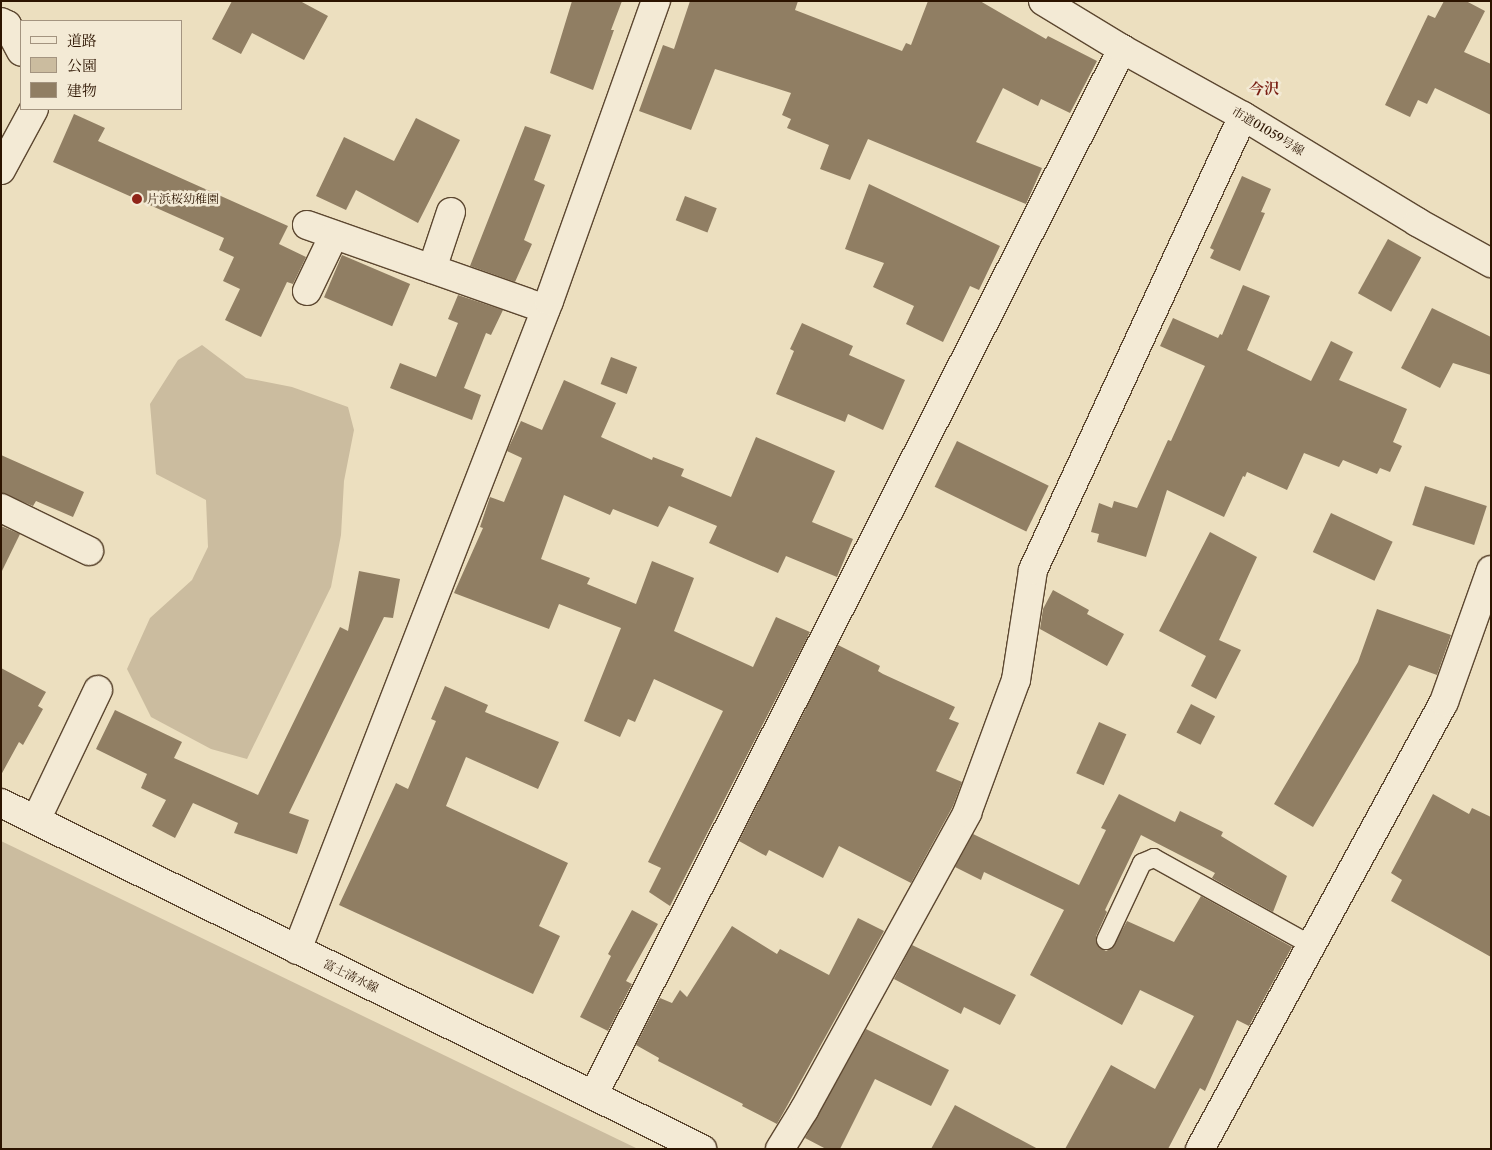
<!DOCTYPE html>
<html>
<head>
<meta charset="utf-8">
<style>
  body { margin:0 }
  #map { position:relative; width:1492px; height:1150px; overflow:hidden; background:#ecdfbf; font-family:"Libre Caslon Text","Noto Serif JP",serif }
  div>[style] { position:absolute }
  [style*='--x'] { left:calc(var(--x)*1px); top:calc(var(--y)*1px); width:calc(var(--w)*1px); rotate:calc(var(--a)*1deg) }
  .green>* { inset:0; background:#cbbc9f }
  .building>* { inset:0; background:#907e63; transform-origin:0 0 }
  .roads { filter:drop-shadow(1px 0 #5c4730) drop-shadow(-1px 0 #5c4730) drop-shadow(0 1px #5c4730) drop-shadow(0 -1px #5c4730) }
  .lane>* { height:18px; margin:-9px; padding:0 9px; transform-origin:9px; border-radius:9px; background:#f3ead5 }
  .street>* { height:28px; margin:-14px; padding:0 14px; transform-origin:14px; border-radius:14px; background:#f3ead5 }
  .secondary>* { height:28px; margin:-14px; padding:0 14px; transform-origin:14px; border-radius:14px; background:#f3ead5 }
  .dots>* { width:14px; height:14px; translate:-50% -50%; box-sizing:border-box; border:2px solid #f3ead5; border-radius:50% }
  span { translate:-50% -50%; white-space:nowrap; text-align:center; line-height:1.15; -webkit-text-stroke:5px #f3ead5; paint-order:stroke }
  .street-label { font-size:12px; color:#2c1400 }
  .poi-label { font-size:12px; color:#2c1400 }
  .left { translate:0 -50%; text-align:left }
  .quarter-label { font-size:15px; color:#7a1f14; font-weight:700 }
  .frame { position:absolute; inset:0; border:2px solid #2c1400; pointer-events:none }
  .legend { position:absolute; left:20px; top:20px; width:162px; height:90px; box-sizing:border-box; background:#f3ead5; border:1px solid #a39480; margin:0; padding:6px 9px; list-style:none; font-size:15px; color:#2c1400 }
  .legend li { display:flex; align-items:center; gap:10px; height:25px }
  .legend b { width:25px; border:1px solid #a39480 }
</style>
</head>
<body>
<div id="map">
  <div class="green">
    <div style="clip-path:polygon(202px 345px,246px 378px,292px 387px,348px 407px,354px 430px,344px 481px,341px 535px,331px 587px,247px 759px,211px 749px,151px 717px,127px 669px,150px 618px,192px 580px,208px 547px,206px 500px,156px 474px,150px 404px,178px 360px)"></div>
    <div style="clip-path:polygon(1px 841px,638px 1149px,1px 1149px)"></div>
  </div>
  <div class="building">
    <div style="clip-path:polygon(232px 1px,300px 1px,328px 16px,304px 60px,252px 33px,241px 54px,212px 39px)"></div>
    <div style="clip-path:polygon(572px 1px,622px 1px,611px 30px,614px 30px,593px 90px,550px 73px)"></div>
    <div style="clip-path:polygon(690px 1px,798px 1px,795px 10px,902px 51px,906px 43px,911px 45px,928px 1px,980px 1px,1046px 39px,1048px 36px,1097px 61px,1070px 113px,1041px 99px,1038px 106px,1003px 88px,976px 142px,1042px 168px,1026px 204px,868px 139px,850px 180px,820px 169px,829px 145px,787px 128px,791px 119px,782px 115px,791px 93px,715px 69px,691px 130px,639px 111px,663px 45px,674px 49px)"></div>
    <div style="clip-path:polygon(1444px 1px,1466px 1px,1485px 11px,1464px 52px,1491px 64px,1491px 115px,1435px 88px,1427px 104px,1418px 100px,1410px 117px,1385px 105px,1428px 15px,1435px 18px)"></div>
    <div style="clip-path:polygon(74px 114px,105px 128px,98px 141px,288px 226px,279px 244px,306px 257px,293px 284px,287px 282px,261px 337px,225px 320px,240px 289px,223px 281px,234px 257px,219px 250px,224px 238px,53px 162px)"></div>
    <div style="clip-path:polygon(416px 118px,460px 140px,418px 223px,356px 190px,346px 210px,316px 196px,344px 137px,394px 161px)"></div>
    <div style="clip-path:polygon(525px 126px,551px 135px,534px 180px,545px 185px,524px 240px,532px 244px,515px 282px,470px 266px)"></div>
    <div style="clip-path:polygon(1242px 176px,1271px 189px,1261px 212px,1265px 213px,1240px 271px,1210px 258px,1214px 250px,1210px 248px)"></div>
    <div style="clip-path:polygon(869px 184px,1000px 246px,979px 290px,970px 286px,943px 342px,906px 324px,914px 306px,873px 287px,884px 263px,845px 249px)"></div>
    <div style="left:685px;top:196px;width:34px;height:26px;rotate:21deg"></div>
    <div style="left:1388px;top:239px;width:38px;height:62px;rotate:29deg"></div>
    <div style="left:342px;top:255px;width:74px;height:46px;rotate:23deg"></div>
    <div style="clip-path:polygon(1243px 285px,1270px 296px,1247px 350px,1311px 381px,1331px 341px,1353px 352px,1339px 380px,1407px 409px,1393px 442px,1402px 446px,1390px 472px,1380px 468px,1377px 474px,1343px 460px,1339px 467px,1304px 453px,1287px 490px,1247px 472px,1245px 477px,1243px 476px,1224px 517px,1167px 490px,1146px 557px,1097px 542px,1099px 534px,1091px 532px,1099px 503px,1112px 508px,1114px 501px,1137px 508px,1168px 440px,1171px 441px,1204px 368px,1205px 366px,1160px 346px,1173px 318px,1218px 338px,1220px 334px,1222px 335px)"></div>
    <div style="clip-path:polygon(458px 295px,503px 310px,491px 335px,486px 333px,464px 388px,481px 395px,472px 420px,390px 388px,400px 363px,436px 377px,458px 323px,448px 319px)"></div>
    <div style="clip-path:polygon(1432px 308px,1491px 337px,1491px 375px,1453px 363px,1440px 388px,1401px 368px)"></div>
    <div style="clip-path:polygon(802px 323px,853px 346px,849px 355px,905px 380px,883px 430px,848px 414px,845px 422px,776px 394px,794px 351px,790px 349px)"></div>
    <div style="left:611px;top:357px;width:28px;height:29px;rotate:21deg"></div>
    <div style="clip-path:polygon(564px 380px,616px 403px,601px 437px,652px 460px,653px 457px,684px 469px,681px 476px,731px 497px,756px 437px,835px 471px,812px 522px,853px 539px,837px 577px,786px 556px,778px 573px,709px 543px,717px 526px,669px 506px,658px 527px,613px 509px,610px 515px,564px 495px,541px 559px,590px 578px,587px 584px,636px 604px,652px 561px,694px 578px,674px 631px,753px 667px,776px 617px,810px 632px,670px 906px,649px 892px,661px 868px,648px 862px,723px 711px,654px 679px,635px 722px,628px 719px,620px 737px,584px 721px,621px 628px,559px 604px,549px 629px,454px 593px,483px 528px,480px 527px,490px 497px,504px 502px,522px 458px,507px 451px,521px 421px,542px 430px)"></div>
    <div style="left:957px;top:441px;width:102px;height:51px;rotate:26deg"></div>
    <div style="clip-path:polygon(1px 455px,84px 492px,73px 517px,36px 501px,33px 506px,1px 493px)"></div>
    <div style="left:1425px;top:486px;width:65px;height:41px;rotate:18deg"></div>
    <div style="left:1331px;top:513px;width:68px;height:43px;rotate:25deg"></div>
    <div style="clip-path:polygon(1px 526px,20px 534px,1px 573px)"></div>
    <div style="clip-path:polygon(1210px 532px,1257px 557px,1219px 640px,1241px 650px,1216px 699px,1191px 686px,1206px 656px,1159px 631px)"></div>
    <div style="clip-path:polygon(359px 571px,400px 579px,393px 618px,384px 617px,289px 813px,309px 820px,297px 854px,234px 833px,238px 823px,193px 803px,175px 838px,152px 826px,166px 800px,141px 788px,147px 774px,96px 749px,115px 710px,182px 742px,174px 758px,258px 795px,340px 627px,348px 631px)"></div>
    <div style="clip-path:polygon(1053px 590px,1089px 610px,1087px 614px,1124px 634px,1107px 666px,1040px 629px,1043px 609px)"></div>
    <div style="clip-path:polygon(1377px 609px,1451px 635px,1437px 675px,1409px 665px,1313px 827px,1274px 804px,1358px 662px)"></div>
    <div style="clip-path:polygon(838px 645px,880px 666px,878px 671px,883px 674px,955px 707px,949px 719px,959px 723px,936px 771px,962px 782px,953px 806px,911px 883px,839px 846px,823px 878px,769px 850px,766px 856px,739px 841px)"></div>
    <div style="clip-path:polygon(1px 668px,46px 692px,38px 706px,43px 709px,23px 745px,19px 742px,1px 775px)"></div>
    <div style="clip-path:polygon(445px 686px,488px 705px,485px 712px,559px 742px,538px 789px,466px 757px,446px 806px,568px 863px,539px 926px,560px 936px,533px 994px,339px 905px,396px 783px,408px 789px,436px 721px,431px 719px)"></div>
    <div style="left:1191px;top:704px;width:27px;height:32px;rotate:27deg"></div>
    <div style="left:1099px;top:722px;width:30px;height:56px;rotate:24deg"></div>
    <div style="clip-path:polygon(1119px 794px,1175px 822px,1180px 811px,1223px 832px,1221px 836px,1287px 876px,1273px 912px,1212px 878px,1215px 873px,1141px 835px,1105px 910px,1107px 912px,1096px 936px,1098px 946px,1106px 951px,1112px 948px,1127px 921px,1174px 942px,1201px 896px,1292px 947px,1249px 1026px,1237px 1020px,1205px 1091px,1200px 1088px,1168px 1149px,1065px 1149px,1111px 1065px,1155px 1089px,1194px 1016px,1140px 990px,1122px 1025px,1030px 975px,1064px 910px,984px 872px,981px 880px,955px 867px,973px 834px,1079px 885px,1106px 830px,1101px 828px)"></div>
    <div style="clip-path:polygon(1433px 794px,1469px 814px,1472px 808px,1491px 817px,1491px 957px,1391px 901px,1402px 880px,1391px 873px)"></div>
    <div style="clip-path:polygon(632px 910px,658px 924px,626px 981px,632px 984px,608px 1031px,580px 1017px,611px 956px,608px 954px)"></div>
    <div style="clip-path:polygon(858px 918px,884px 931px,777px 1124px,742px 1106px,743px 1104px,658px 1061px,659px 1058px,636px 1045px,660px 998px,672px 1003px,680px 990px,687px 997px,732px 926px,777px 954px,780px 949px,829px 975px)"></div>
    <div style="clip-path:polygon(912px 945px,1016px 995px,1000px 1025px,964px 1007px,961px 1014px,894px 979px)"></div>
    <div style="clip-path:polygon(866px 1029px,949px 1070px,931px 1106px,875px 1079px,840px 1149px,826px 1149px,805px 1138px)"></div>
    <div style="clip-path:polygon(955px 1105px,1038px 1149px,931px 1149px)"></div>
  </div>
  <div class="roads">
    <div class="lane">
      <div style="--x:1106;--y:940;--w:85;--a:-64.9"></div>
      <div style="--x:1142;--y:863;--w:13;--a:-23"></div>
      <div style="--x:1154;--y:858;--w:179;--a:29"></div>
    </div>
    <div class="street">
      <div style="--x:1;--y:22;--w:7;--a:27"></div>
      <div style="--x:7;--y:25;--w:30;--a:62"></div>
      <div style="--x:1;--y:170;--w:69;--a:-61.6"></div>
      <div style="--x:307;--y:225;--w:253;--a:19.4"></div>
      <div style="--x:432;--y:269;--w:60;--a:-71.6"></div>
      <div style="--x:307;--y:291;--w:62;--a:-64.3"></div>
      <div style="--x:1;--y:508;--w:98;--a:26"></div>
      <div style="--x:36;--y:820;--w:144;--a:-64.5"></div>
      <div style="--x:297;--y:950;--w:696;--a:-68.78"></div>
      <div style="--x:549;--y:301;--w:319;--a:-70.4"></div>
      <div style="--x:594;--y:1094;--w:1171;--a:-63.19"></div>
      <div style="--x:780;--y:1149;--w:46;--a:-58.4"></div>
      <div style="--x:804;--y:1110;--w:339;--a:-61.2"></div>
      <div style="--x:967;--y:813;--w:142;--a:-69.8"></div>
      <div style="--x:1016;--y:680;--w:111;--a:-81.2"></div>
      <div style="--x:1033;--y:570;--w:500;--a:-65.18"></div>
      <div style="--x:1200;--y:1149;--w:509;--a:-61.37"></div>
      <div style="--x:1444;--y:702;--w:140;--a:-70.4"></div>
    </div>
    <div class="secondary">
      <div style="--x:1043;--y:1;--w:92;--a:31.3"></div>
      <div style="--x:1122;--y:49;--w:138;--a:29"></div>
      <div style="--x:1243;--y:116;--w:204;--a:31.3"></div>
      <div style="--x:1417;--y:222;--w:85;--a:29"></div>
      <div style="--x:1;--y:803;--w:782;--a:26.27"></div>
    </div>
  </div>
  <div class="dots">
    <div style="left:137px;top:199px;background:#8f2418"></div>
  </div>
  <div class="street-label">
    <span style="left:1268px;top:131px;rotate:31deg">市道01059号線</span>
    <span style="left:351px;top:976px;rotate:26deg">富士清水線</span>
  </div>
  <div class="poi-label">
    <span class="left" style="left:147px;top:199px">片浜桜幼稚園</span>
  </div>
  <div class="quarter-label">
    <span style="left:1264px;top:89px">今沢</span>
  </div>
  <div class="frame"></div>
  <ul class="legend">
  <li><b style="height:6px;background:#f3ead5"></b>道路</li>
  <li><b style="height:14px;background:#cbbc9f"></b>公園</li>
  <li><b style="height:14px;background:#907e63"></b>建物</li>
  </ul>
</div>
</body>
</html>
